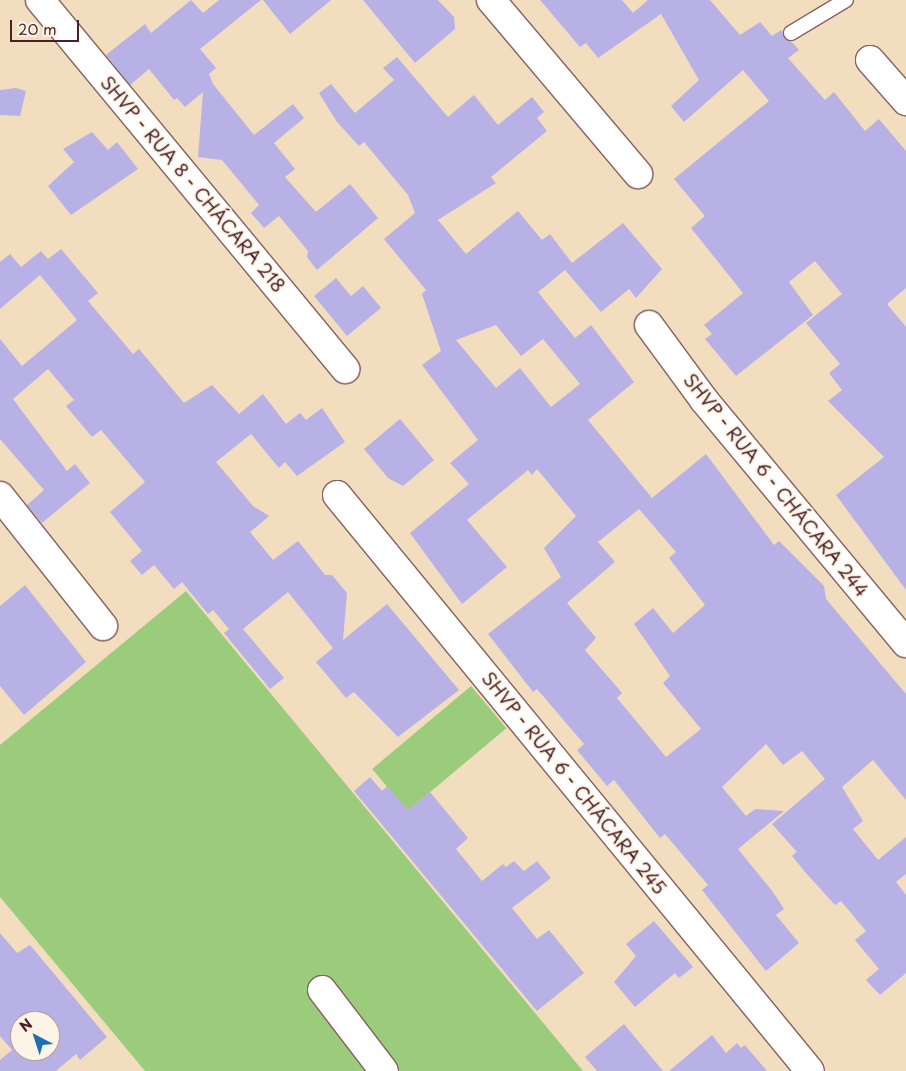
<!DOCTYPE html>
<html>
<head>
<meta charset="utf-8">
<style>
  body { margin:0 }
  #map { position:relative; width:906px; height:1071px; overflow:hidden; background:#f3ddbf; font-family:"Playpen Sans",sans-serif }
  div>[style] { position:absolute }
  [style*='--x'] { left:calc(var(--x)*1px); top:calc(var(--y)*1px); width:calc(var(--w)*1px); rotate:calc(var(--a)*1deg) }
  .green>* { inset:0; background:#9acc7c; transform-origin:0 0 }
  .building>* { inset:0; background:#b8b1e6 }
  .roads { filter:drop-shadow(1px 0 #85625f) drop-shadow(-1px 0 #85625f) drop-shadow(0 1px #85625f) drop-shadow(0 -1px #85625f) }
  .service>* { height:14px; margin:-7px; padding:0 7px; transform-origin:7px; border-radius:7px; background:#fff }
  .minor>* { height:28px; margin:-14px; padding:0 14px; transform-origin:14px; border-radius:14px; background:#fff }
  span { translate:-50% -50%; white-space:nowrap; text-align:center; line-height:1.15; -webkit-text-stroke:4px #fcf5e5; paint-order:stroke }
  .street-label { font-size:18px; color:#4a1f2b }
  .north { position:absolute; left:10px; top:1011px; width:50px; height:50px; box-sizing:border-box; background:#fcf5e5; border:1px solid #b59f9b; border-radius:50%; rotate:320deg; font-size:14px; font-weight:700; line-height:20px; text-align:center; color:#4a1f2b }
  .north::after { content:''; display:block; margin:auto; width:18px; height:22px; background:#1f6fb2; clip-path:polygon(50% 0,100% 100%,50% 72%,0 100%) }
  .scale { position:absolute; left:10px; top:20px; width:69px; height:22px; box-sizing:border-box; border:2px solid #4a1f2b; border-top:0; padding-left:6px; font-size:15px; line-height:18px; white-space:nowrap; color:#4a1f2b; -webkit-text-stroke:4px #fcf5e5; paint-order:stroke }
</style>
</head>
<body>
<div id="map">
  <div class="green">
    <div style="clip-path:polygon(186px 591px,583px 1071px,145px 1071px,0 897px,0 745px)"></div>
    <div style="left:471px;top:686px;width:55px;height:129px;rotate:50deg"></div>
  </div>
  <div class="building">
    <div style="clip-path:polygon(191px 0,203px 13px,219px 0,261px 0,200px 49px,216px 68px,209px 74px,213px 84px,254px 135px,293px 104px,304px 118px,274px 143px,295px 169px,285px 177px,316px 212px,350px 184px,378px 218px,317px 270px,307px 257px,308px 251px,279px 216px,264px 228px,251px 213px,259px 205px,222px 160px,198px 157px,203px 92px,185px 107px,177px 98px,174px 100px,149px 69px,130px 85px,106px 55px,145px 24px,151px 33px)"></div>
    <div style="clip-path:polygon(263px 0,331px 0,290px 34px)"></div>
    <div style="clip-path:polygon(363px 0,438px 0,454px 17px,455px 29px,415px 63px)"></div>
    <div style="clip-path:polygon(540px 0,622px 0,633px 13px,648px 0,710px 0,740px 35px,760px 22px,772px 36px,781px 30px,799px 50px,788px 58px,825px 100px,834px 92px,865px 131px,879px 119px,906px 151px,906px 288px,887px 304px,906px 327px,906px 590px,836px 495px,884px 457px,828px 401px,842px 390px,829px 373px,840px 364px,806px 323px,842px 294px,815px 261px,789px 282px,813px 315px,736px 376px,705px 339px,712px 334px,704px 325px,743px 293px,691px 228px,705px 216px,674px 179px,769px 101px,743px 70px,684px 122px,671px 106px,699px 80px,661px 14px,598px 58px,586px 43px,580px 47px)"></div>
    <div style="clip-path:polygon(evenodd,397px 57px,448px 117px,474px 95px,498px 125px,532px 97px,544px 112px,537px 118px,547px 131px,491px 177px,496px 183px,438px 220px,466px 254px,518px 211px,542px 240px,550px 234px,572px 263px,623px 223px,662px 269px,636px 298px,629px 289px,601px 312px,565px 270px,538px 292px,575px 338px,591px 325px,634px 382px,588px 420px,652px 498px,706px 454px,774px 545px,779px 541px,824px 586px,826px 599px,906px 694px,906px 800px,873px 760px,842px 787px,863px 821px,853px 829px,878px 860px,906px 837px,906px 874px,896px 882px,906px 895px,906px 973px,880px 995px,866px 980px,879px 969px,855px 940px,866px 931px,841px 901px,835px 905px,806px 873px,792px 856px,797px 852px,772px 824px,825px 779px,802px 751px,783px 765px,766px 744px,722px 787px,746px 816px,755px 809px,784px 811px,738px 849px,773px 892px,784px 909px,776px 915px,799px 943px,766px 971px,702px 890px,708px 885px,665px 834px,660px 838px,614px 780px,607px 786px,577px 750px,584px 744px,537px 689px,533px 692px,488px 634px,561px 577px,544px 548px,576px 516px,537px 469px,532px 475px,528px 470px,467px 520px,507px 567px,462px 604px,410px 533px,469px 484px,450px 463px,478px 440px,422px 365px,441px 351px,422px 294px,426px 290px,384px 239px,415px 213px,408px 195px,364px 142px,359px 146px,337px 122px,319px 93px,331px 84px,355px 113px,394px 80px,383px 68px,397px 57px,496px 325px,521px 356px,543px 339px,580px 384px,551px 407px,520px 368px,496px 388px,456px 340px,496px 325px,397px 57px,639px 509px,676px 552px,669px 558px,705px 605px,673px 633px,653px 608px,634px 624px,670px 676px,663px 683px,701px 729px,666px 757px,617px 698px,622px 693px,585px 650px,596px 638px,567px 603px,615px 562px,598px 542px,639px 509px)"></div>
    <div style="clip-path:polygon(16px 88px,26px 91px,20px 116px,0 115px,0 90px)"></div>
    <div style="clip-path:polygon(92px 132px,108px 150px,117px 142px,138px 169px,71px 215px,48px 186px,74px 162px,63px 149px)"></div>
    <div style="clip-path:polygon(61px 249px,98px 293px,88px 301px,133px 354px,139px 349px,184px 403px,212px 385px,239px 414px,263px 394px,286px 424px,300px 413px,306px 420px,322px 408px,345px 442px,297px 476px,285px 462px,279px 468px,251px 434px,216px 462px,253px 506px,269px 516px,250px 532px,273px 560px,298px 541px,325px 575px,332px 575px,347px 593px,343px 640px,387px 604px,459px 690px,398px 737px,354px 692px,346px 698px,316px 662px,333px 648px,288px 592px,243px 629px,284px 678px,270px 689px,224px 633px,229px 629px,213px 610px,208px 614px,182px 582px,174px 589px,154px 565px,142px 575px,130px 561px,142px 551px,110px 512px,145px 482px,101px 430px,92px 437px,66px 406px,74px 400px,48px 369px,13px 399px,67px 471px,75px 464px,90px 483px,42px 523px,27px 505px,44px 490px,0 439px,0 339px,22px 366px,77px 320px,40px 275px,0 309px,0 262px,10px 254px,21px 267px,41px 251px,48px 259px)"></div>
    <div style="clip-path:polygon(336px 278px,351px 296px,363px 286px,381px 308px,347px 336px,314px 296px)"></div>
    <div style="clip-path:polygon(400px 419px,434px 460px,403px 486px,388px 478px,364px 449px)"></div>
    <div style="clip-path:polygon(25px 585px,86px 662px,24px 715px,0 686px,0 606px)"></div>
    <div style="clip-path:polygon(370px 777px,382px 791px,387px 786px,408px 810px,430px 792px,468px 838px,456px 849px,482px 881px,503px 864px,506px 867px,514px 861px,524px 871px,537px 861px,551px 878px,512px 908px,537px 939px,549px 930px,584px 973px,537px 1011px,354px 791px)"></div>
    <div style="clip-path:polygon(654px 921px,693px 967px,679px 978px,675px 973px,635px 1007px,614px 982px,636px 956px,626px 944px)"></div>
    <div style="clip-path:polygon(evenodd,0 933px,17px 953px,30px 945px,107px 1037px,80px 1060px,76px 1054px,56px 1071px,0 1071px,0 1060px,12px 1050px,0 1036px,0 933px,20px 1021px,50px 1021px,50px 1051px,20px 1051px,20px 1021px)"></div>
    <div style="clip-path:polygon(624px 1024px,663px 1071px,597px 1071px,585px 1057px)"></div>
    <div style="clip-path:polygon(712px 1035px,726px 1053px,737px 1043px,741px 1048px,745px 1045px,767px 1071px,669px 1071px)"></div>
  </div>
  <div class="roads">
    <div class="service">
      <div style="--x:791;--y:33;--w:64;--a:-31"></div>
    </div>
    <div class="minor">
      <div style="--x:40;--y:0;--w:479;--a:50.4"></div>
      <div style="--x:491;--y:0;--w:228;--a:49.8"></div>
      <div style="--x:870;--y:60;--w:55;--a:48.7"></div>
      <div style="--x:649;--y:325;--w:93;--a:53.7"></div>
      <div style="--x:704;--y:400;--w:316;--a:50.3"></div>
      <div style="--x:337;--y:495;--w:745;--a:50.61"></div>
      <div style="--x:0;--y:496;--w:166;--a:51.6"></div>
      <div style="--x:322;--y:990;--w:102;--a:52.6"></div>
    </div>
  </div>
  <div class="street-label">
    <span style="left:193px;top:184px;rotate:50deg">SHVP - RUA 8 - CHÁCARA 218</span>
    <span style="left:776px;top:485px;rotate:51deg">SHVP - RUA 6 - CHÁCARA 244</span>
    <span style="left:574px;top:783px;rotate:51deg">SHVP - RUA 6 - CHÁCARA 245</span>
  </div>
  <div class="north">N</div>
  <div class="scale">20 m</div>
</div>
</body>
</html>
